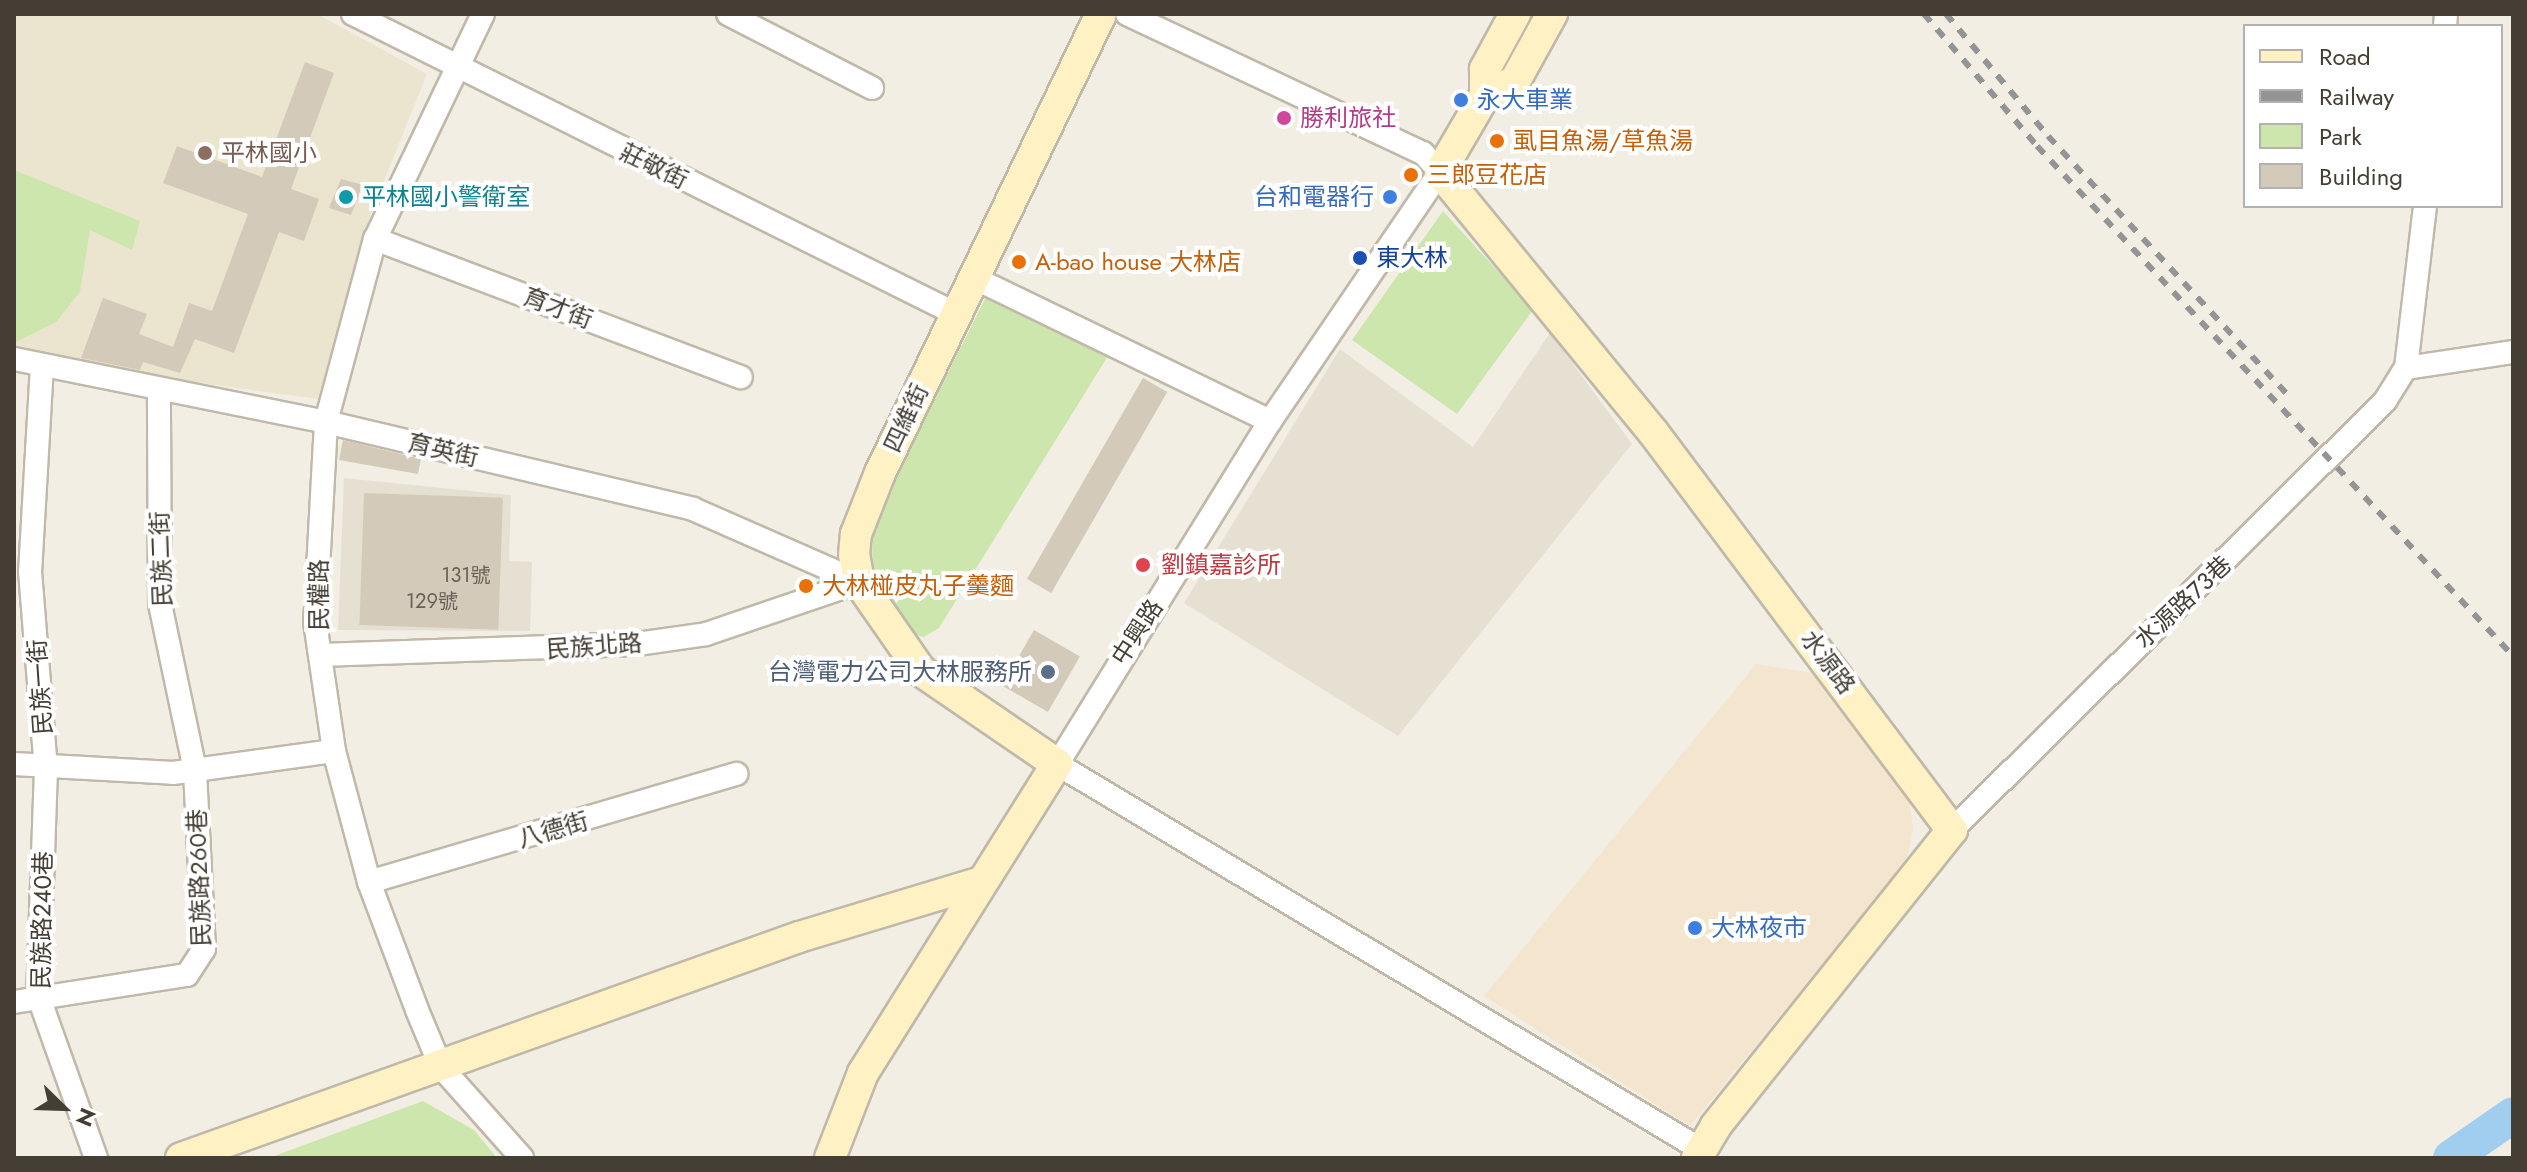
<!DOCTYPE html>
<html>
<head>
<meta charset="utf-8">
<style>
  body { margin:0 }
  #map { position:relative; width:2527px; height:1172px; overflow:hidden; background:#f2eee4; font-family:Jost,"Noto Sans TC",sans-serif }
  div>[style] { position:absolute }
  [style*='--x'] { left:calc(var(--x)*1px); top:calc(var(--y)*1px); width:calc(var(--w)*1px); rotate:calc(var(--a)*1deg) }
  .residential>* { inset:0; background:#e6e0d3 }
  .commercial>* { inset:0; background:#f4e5cf }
  .education>* { inset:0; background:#ebe4ce }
  .green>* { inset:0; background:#cce6ad }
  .river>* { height:36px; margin:-18px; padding:0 18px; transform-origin:18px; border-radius:18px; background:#a1cdef }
  .building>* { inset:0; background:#d3caba; transform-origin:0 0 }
  .roads { filter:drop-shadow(2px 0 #c0b9aa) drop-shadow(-2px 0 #c0b9aa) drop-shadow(0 2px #c0b9aa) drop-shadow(0 -2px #c0b9aa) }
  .street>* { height:22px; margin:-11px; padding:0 11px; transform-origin:11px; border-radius:11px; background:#fff }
  .secondary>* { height:30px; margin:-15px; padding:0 15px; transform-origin:15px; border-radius:15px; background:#fef1c3 }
  .rail>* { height:6px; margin-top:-3px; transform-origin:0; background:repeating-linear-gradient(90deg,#949494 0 10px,transparent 0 20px) }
  .dots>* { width:22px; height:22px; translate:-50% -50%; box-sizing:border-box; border:4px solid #fff; border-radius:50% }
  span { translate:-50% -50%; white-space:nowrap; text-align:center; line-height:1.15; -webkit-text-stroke:8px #fff; paint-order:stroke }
  .number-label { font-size:20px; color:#686156 }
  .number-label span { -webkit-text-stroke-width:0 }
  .shop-label { font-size:24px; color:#366cbe }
  .left { translate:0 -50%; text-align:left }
  .right { translate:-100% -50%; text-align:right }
  .hotel-label { font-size:24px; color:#b23c85 }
  .food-label { font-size:24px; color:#c56008 }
  .education-label { font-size:24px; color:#785e54 }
  .street-label { font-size:24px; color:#443e34 }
  .culture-label { font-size:24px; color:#0d838f }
  .transit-label { font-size:24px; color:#164399 }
  .health-label { font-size:24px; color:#be3a42 }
  .service-label { font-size:24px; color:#4e5e75 }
  .frame { position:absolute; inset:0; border:16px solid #443e34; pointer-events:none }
  .legend { position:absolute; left:2243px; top:24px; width:260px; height:184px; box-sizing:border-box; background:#fff; border:2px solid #b4b2ae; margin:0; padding:10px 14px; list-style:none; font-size:24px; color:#443e34 }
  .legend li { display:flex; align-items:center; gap:16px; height:40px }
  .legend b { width:40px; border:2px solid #b4b2ae }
  .north { position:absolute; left:24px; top:1068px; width:80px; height:80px; -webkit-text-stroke:6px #fff; paint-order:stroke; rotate:113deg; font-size:22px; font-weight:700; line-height:32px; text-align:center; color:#443e34 }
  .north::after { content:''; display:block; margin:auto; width:28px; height:36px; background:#443e34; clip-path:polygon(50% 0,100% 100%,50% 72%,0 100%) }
</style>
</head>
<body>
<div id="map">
  <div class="residential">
    <div style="clip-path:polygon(1550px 333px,1632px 444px,1398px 736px,1184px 603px,1340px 349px,1473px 447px)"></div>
    <div style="clip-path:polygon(344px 478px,511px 495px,509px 561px,532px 562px,530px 631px,338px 630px)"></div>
  </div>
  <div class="commercial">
    <div style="clip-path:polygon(1756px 664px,1820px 674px,1909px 801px,1913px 827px,1907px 860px,1690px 1126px,1484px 996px)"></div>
  </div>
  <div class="education">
    <div style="clip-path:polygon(14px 14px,317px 14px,427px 74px,364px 231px,318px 399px,72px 365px,14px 347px)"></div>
  </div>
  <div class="green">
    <div style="clip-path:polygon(14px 170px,140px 221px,132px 250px,90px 230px,80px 292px,56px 322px,14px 343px)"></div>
    <div style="clip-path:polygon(1443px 211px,1533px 310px,1457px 414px,1352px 340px)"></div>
    <div style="clip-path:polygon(986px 297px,1108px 356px,939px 628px,924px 637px,907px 633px,873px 580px,872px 540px,896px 476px)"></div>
    <div style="clip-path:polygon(423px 1101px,474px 1130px,497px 1158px,269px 1158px)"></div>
  </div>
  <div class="river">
    <div style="--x:2451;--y:1158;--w:75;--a:-34.7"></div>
  </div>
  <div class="building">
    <div style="clip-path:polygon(305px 62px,334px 73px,291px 189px,319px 199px,304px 241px,279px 232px,234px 353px,195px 339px,180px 373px,143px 362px,140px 370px,81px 358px,103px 298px,147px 314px,139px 334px,173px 347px,189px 303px,212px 311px,248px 214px,163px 183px,177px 146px,262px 177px)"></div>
    <div style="clip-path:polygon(341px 179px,363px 185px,351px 215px,329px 208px)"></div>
    <div style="left:1143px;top:378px;width:28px;height:232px;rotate:30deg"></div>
    <div style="clip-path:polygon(343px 440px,421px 459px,418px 474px,339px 460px)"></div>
    <div style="left:364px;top:493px;width:139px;height:132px;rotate:2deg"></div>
    <div style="left:1034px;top:630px;width:53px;height:64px;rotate:30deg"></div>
  </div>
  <div class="roads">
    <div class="street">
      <div style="--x:353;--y:14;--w:674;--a:26.45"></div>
      <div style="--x:483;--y:14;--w:250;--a:115.6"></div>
      <div style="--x:375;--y:239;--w:189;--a:105"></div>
      <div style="--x:326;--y:422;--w:200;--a:93.1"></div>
      <div style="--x:315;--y:622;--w:130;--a:81.6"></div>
      <div style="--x:334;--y:751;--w:136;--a:75"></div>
      <div style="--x:369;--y:882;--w:137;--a:69.4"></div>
      <div style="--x:417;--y:1010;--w:62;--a:67.2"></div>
      <div style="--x:441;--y:1067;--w:122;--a:48.3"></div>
      <div style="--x:728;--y:14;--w:162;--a:27.2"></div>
      <div style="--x:1127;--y:14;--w:327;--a:25.2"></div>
      <div style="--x:1423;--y:153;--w:25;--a:48"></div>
      <div style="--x:1440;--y:172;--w:301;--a:124.3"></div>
      <div style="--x:1270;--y:421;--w:404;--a:121.8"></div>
      <div style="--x:1057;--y:764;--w:749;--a:30.91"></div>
      <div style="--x:2445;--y:26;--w:12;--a:-85"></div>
      <div style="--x:375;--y:239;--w:391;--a:20.7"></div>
      <div style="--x:974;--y:278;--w:329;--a:25.8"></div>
      <div style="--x:14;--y:359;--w:318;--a:11.4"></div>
      <div style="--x:326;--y:422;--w:377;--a:13.3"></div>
      <div style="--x:693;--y:509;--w:181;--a:23.7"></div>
      <div style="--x:42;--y:365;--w:206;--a:93.3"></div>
      <div style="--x:30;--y:571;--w:199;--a:85.4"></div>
      <div style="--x:46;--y:769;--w:226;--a:92"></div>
      <div style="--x:38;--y:995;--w:173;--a:70.4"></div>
      <div style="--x:2406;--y:368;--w:108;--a:-8.5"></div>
      <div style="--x:320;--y:655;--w:317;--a:-2"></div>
      <div style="--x:637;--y:644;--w:70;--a:-8.2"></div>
      <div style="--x:706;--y:634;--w:162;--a:-18.8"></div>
      <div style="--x:14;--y:764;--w:159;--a:3.2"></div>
      <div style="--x:173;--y:773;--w:162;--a:-7.8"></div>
      <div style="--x:1952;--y:830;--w:610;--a:-44.73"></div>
      <div style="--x:2385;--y:401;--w:39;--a:-58"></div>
      <div style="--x:2406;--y:368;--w:163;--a:-83.3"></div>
      <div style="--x:369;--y:882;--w:383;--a:-16.4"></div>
      <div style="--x:14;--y:1002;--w:175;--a:-8.9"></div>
      <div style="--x:187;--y:975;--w:31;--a:-57"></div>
      <div style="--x:204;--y:949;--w:179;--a:-92.9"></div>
      <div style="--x:195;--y:770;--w:170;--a:-101.9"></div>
      <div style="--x:160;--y:604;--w:212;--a:-90.3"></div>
    </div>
    <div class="secondary">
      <div style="--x:1515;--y:14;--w:63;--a:118.6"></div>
      <div style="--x:1485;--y:69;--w:26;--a:90"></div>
      <div style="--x:1485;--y:95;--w:89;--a:120.3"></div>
      <div style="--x:1440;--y:172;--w:336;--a:50.7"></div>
      <div style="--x:1653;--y:432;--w:498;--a:53.1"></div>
      <div style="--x:1952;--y:830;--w:379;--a:128.6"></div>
      <div style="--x:1716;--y:1126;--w:37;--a:121"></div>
      <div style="--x:1485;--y:95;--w:33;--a:-25"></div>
      <div style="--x:1515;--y:81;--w:77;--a:-61.1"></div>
      <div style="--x:181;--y:1158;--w:656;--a:-19.68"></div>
      <div style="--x:799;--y:937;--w:190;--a:-16.8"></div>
      <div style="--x:830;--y:1158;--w:91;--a:-68.8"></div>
      <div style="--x:863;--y:1073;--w:365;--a:-57.9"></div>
      <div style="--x:1057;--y:764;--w:165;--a:-145.6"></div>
      <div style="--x:921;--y:671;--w:108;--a:-124.9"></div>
      <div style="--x:859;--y:582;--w:27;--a:-100"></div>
      <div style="--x:854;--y:555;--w:21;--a:-85"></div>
      <div style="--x:856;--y:534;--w:66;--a:-68.5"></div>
      <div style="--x:880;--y:473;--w:509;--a:-64.29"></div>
    </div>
  </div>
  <div class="rail">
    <div style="--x:1924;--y:14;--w:174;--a:49.4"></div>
    <div style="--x:2037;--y:146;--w:698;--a:46.97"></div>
    <div style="--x:1946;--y:14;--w:159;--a:50.1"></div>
    <div style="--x:2048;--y:136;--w:357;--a:47.2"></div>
  </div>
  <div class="dots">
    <div style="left:1461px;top:100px;background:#3f7fe0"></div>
    <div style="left:1284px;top:118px;background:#d1479c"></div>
    <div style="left:1497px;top:141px;background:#e8710a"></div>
    <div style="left:205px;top:153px;background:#8d6e63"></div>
    <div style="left:1411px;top:175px;background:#e8710a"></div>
    <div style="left:346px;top:197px;background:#0f9aa8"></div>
    <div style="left:1390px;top:197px;background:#3f7fe0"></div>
    <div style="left:1360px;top:258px;background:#1a4fb4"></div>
    <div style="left:1019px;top:262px;background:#e8710a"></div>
    <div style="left:1143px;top:565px;background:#e0444e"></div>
    <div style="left:806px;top:586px;background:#e8710a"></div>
    <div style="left:1048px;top:672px;background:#5c6f8a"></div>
    <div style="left:1695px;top:928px;background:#3f7fe0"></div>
  </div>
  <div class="number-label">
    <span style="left:466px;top:575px">131號</span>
    <span style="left:432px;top:601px">129號</span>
  </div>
  <div class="shop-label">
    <span class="left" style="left:1477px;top:100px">永大車業</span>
    <span class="right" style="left:1374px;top:197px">台和電器行</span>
    <span class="left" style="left:1711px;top:928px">大林夜市</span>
  </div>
  <div class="hotel-label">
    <span class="left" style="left:1300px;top:118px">勝利旅社</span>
  </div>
  <div class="food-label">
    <span class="left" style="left:1513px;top:141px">虱目魚湯/草魚湯</span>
    <span class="left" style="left:1427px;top:175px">三郎豆花店</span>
    <span class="left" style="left:1035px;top:262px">A-bao house 大林店</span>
    <span class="left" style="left:822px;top:586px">大林椪皮丸子羹麵</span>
  </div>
  <div class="education-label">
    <span class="left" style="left:221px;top:153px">平林國小</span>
  </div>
  <div class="street-label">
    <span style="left:654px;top:166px;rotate:26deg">莊敬街</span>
    <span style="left:558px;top:308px;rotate:21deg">育才街</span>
    <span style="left:906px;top:418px;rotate:-65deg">四維街</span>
    <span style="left:443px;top:450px;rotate:13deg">育英街</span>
    <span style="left:161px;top:559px;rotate:-92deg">民族二街</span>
    <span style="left:319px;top:595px;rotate:-90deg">民權路</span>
    <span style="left:2183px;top:602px;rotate:-43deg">水源路73巷</span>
    <span style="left:1137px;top:632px;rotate:-57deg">中興路</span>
    <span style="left:594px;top:646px;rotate:-4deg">民族北路</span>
    <span style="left:1828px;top:662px;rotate:53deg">水源路</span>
    <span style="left:40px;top:687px;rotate:-94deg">民族一街</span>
    <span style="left:553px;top:830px;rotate:-16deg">八德街</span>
    <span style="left:199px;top:878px;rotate:-92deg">民族路260巷</span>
    <span style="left:42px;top:920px;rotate:-89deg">民族路240巷</span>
  </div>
  <div class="culture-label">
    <span class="left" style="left:362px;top:197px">平林國小警衛室</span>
  </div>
  <div class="transit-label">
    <span class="left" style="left:1376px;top:258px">東大林</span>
  </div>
  <div class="health-label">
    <span class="left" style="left:1161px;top:565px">劉鎮嘉診所</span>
  </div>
  <div class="service-label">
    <span class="right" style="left:1032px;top:672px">台灣電力公司大林服務所</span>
  </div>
  <div class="frame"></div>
  <ul class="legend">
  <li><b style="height:10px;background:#fef1c3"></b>Road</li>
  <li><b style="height:10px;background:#949494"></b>Railway</li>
  <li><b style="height:22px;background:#cce6ad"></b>Park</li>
  <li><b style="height:22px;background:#d3caba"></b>Building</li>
  </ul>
  <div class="north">N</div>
</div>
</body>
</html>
